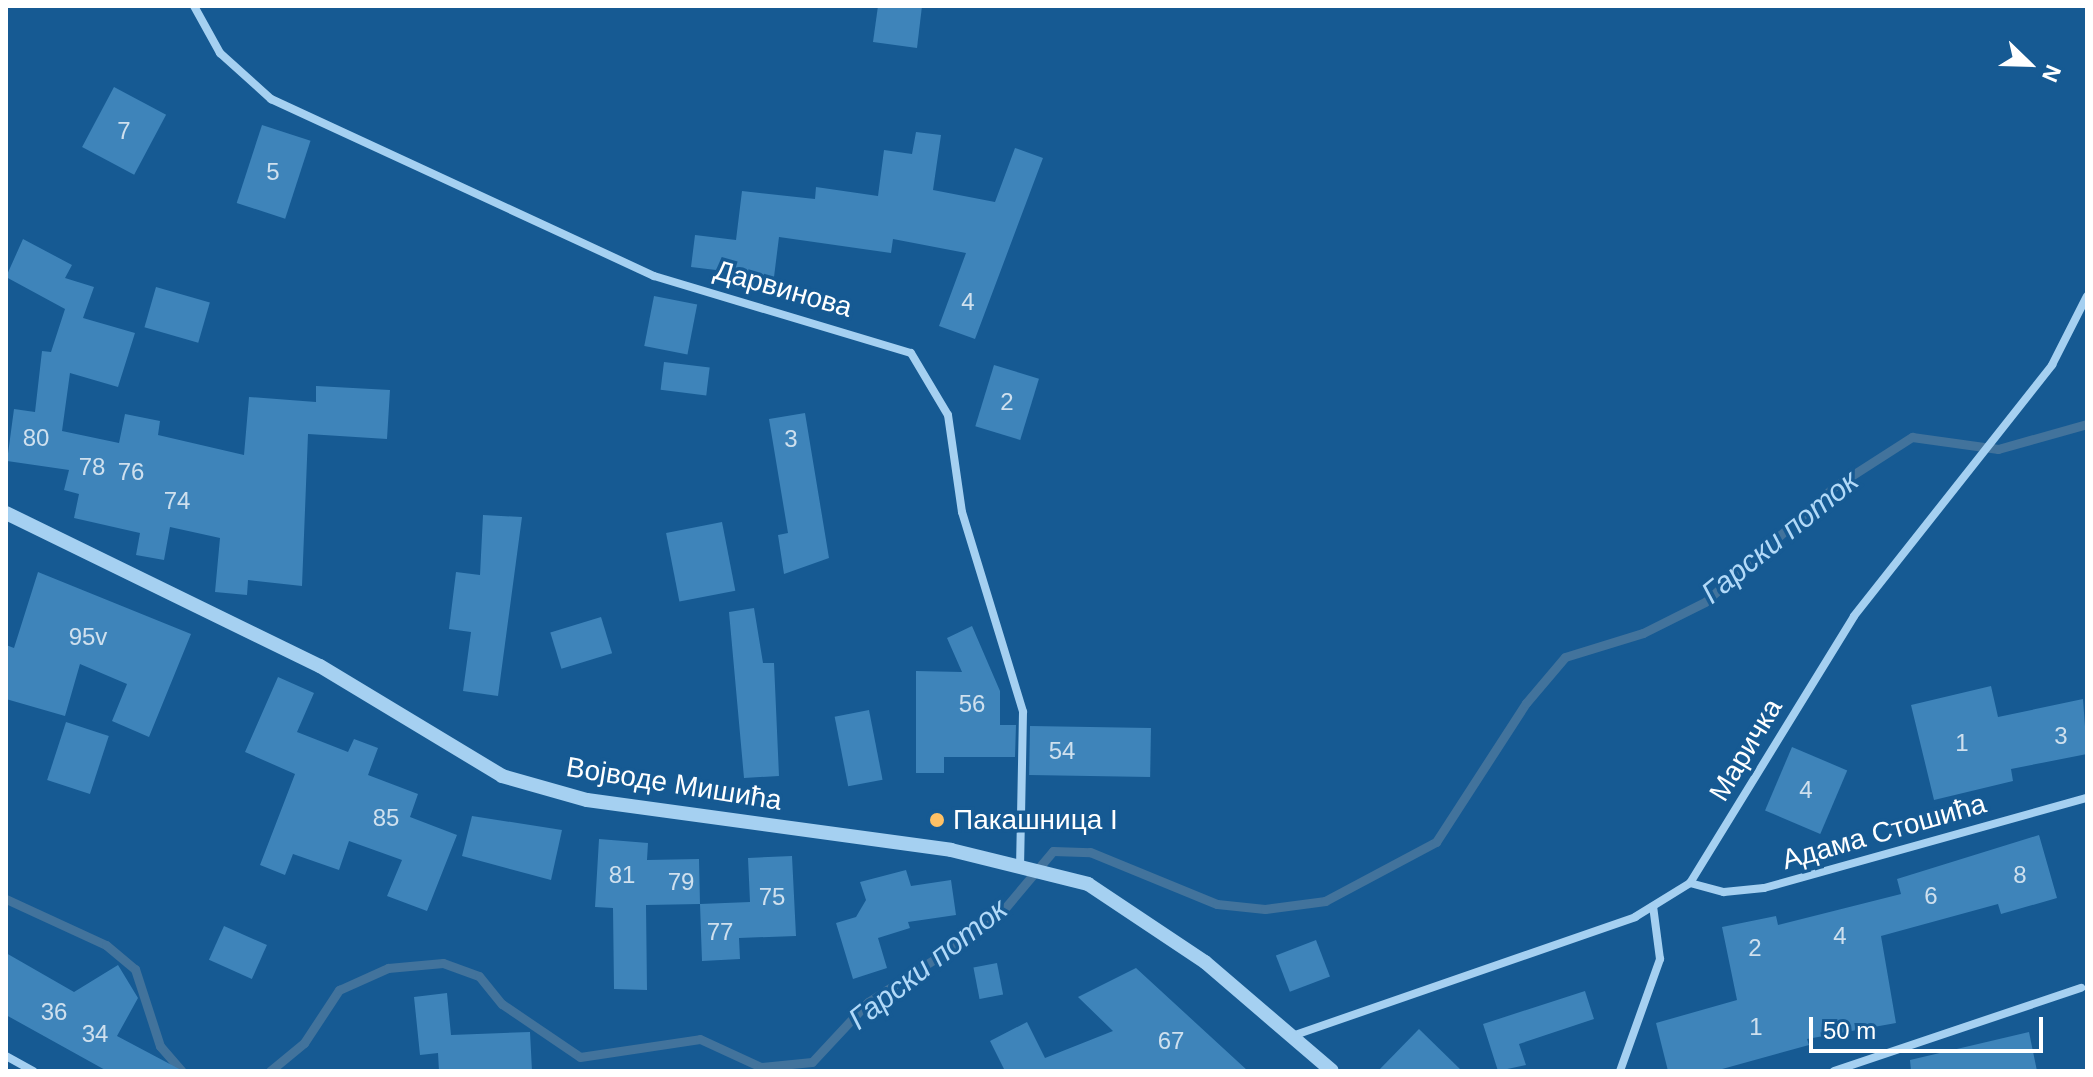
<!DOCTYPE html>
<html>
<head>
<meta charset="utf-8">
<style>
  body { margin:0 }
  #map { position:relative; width:2093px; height:1077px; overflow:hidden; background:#165a93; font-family:Helvetica,sans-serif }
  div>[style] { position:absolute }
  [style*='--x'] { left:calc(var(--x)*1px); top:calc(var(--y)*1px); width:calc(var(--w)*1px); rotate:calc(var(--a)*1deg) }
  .stream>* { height:9px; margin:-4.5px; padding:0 4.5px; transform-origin:4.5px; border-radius:4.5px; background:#42739c }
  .building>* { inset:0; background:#3e84ba; transform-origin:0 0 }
  .minor>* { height:8px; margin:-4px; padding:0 4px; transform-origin:4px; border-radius:4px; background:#a5d0f1 }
  .tertiary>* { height:14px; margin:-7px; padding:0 7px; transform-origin:7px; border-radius:7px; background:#a5d0f1 }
  .dots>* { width:22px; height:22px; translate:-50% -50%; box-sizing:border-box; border:4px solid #165a93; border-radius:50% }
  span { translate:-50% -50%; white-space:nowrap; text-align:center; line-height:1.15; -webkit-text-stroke:7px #165a93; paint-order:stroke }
  .number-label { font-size:24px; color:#cfe0ee }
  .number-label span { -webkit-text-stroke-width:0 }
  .street-label { font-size:28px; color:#fff }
  .poi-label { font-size:28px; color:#fff }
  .left { translate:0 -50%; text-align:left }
  .water-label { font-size:30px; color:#b1d9f8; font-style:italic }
  .frame { position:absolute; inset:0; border:8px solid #fff; pointer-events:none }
  .north { position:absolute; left:1989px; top:24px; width:80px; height:80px; -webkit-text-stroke:6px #165a93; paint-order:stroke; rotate:113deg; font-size:22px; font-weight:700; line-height:32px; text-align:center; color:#fff }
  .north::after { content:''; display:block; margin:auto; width:28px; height:36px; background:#fff; clip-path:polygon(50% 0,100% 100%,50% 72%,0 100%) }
  .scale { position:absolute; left:1809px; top:1017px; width:234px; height:36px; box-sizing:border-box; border:4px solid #fff; border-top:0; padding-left:10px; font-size:24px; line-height:28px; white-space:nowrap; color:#fff; -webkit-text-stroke:6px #165a93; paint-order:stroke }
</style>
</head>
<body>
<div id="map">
  <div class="stream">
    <div style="--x:6;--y:899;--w:110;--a:24.7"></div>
    <div style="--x:106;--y:945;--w:38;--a:40"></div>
    <div style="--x:135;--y:969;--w:81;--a:72"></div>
    <div style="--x:160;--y:1046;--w:33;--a:49"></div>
    <div style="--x:270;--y:1071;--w:44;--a:-39.5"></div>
    <div style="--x:304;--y:1043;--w:64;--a:-56.6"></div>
    <div style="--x:339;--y:990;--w:54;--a:-24.2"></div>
    <div style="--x:388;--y:968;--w:55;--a:-5.2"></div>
    <div style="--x:443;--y:963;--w:38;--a:20"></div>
    <div style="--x:479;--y:976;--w:36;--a:51"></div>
    <div style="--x:502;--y:1004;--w:94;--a:34.2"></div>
    <div style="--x:580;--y:1057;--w:121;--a:-8.5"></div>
    <div style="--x:700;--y:1039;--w:67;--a:24.7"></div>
    <div style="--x:761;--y:1067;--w:51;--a:-5.6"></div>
    <div style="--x:812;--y:1062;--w:82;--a:-47"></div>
    <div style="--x:868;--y:1002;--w:151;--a:-32.8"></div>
    <div style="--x:995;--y:920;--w:90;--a:-50"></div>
    <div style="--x:1053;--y:851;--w:37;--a:2"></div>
    <div style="--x:1090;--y:852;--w:137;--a:22.3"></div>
    <div style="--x:1217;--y:904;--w:48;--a:5.9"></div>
    <div style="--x:1265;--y:909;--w:61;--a:-7.6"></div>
    <div style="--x:1325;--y:901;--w:126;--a:-28"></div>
    <div style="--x:1436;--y:842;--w:166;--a:-57.1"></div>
    <div style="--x:1526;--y:703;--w:60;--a:-49.7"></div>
    <div style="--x:1565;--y:657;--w:82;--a:-17.1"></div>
    <div style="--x:1643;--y:633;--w:69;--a:-26.6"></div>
    <div style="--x:1705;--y:602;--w:173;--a:-41.7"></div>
    <div style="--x:1834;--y:487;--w:93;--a:-32.7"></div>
    <div style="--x:1912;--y:437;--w:87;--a:7.9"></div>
    <div style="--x:1998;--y:449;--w:92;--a:-15.7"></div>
  </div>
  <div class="building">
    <div style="clip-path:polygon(878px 6px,922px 6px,917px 48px,873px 42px)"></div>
    <div style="left:114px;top:87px;width:59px;height:68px;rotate:28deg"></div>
    <div style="left:262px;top:125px;width:51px;height:82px;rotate:18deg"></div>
    <div style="clip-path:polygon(916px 132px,941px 135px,933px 190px,995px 202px,1015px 148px,1043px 158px,975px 339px,939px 326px,966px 253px,893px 239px,891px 253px,779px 237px,774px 277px,691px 267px,695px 235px,736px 240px,742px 191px,815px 199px,816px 187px,878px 196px,884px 150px,912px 154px)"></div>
    <div style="clip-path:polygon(23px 239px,72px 265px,65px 278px,94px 287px,83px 318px,135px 333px,118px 387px,70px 373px,62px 431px,119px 443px,125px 414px,160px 421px,158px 435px,244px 455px,249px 397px,316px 402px,316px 386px,390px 390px,387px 439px,308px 434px,302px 586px,248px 580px,247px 595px,215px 592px,220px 538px,170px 527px,164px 560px,136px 555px,140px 533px,74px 518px,79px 494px,64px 490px,69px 470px,7px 461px,14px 409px,35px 412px,42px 351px,51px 352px,65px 309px,6px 277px)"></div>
    <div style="left:156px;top:287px;width:56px;height:42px;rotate:16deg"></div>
    <div style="left:654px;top:296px;width:44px;height:51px;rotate:11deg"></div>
    <div style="left:664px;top:362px;width:46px;height:28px;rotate:7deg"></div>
    <div style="left:994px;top:365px;width:47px;height:64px;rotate:17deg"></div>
    <div style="clip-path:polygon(805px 413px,829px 558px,784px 574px,778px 535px,788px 533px,769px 419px)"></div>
    <div style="clip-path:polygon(483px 515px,522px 517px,498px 696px,463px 691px,471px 632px,449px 629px,456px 572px,480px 575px)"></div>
    <div style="left:722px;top:522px;width:70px;height:57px;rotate:79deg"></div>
    <div style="clip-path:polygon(38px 572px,191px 634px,149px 737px,112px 721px,127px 684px,80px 664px,65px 716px,6px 699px,6px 645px,14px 648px)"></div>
    <div style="clip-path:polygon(754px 608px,763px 663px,774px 663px,779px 776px,744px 778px,729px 612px)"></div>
    <div style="left:601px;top:617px;width:38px;height:53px;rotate:73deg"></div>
    <div style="clip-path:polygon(972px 626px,1000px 691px,1000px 725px,1016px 725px,1015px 757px,944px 757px,944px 773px,916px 773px,916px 671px,962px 672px,947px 638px)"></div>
    <div style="clip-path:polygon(278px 677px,314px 693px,297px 732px,348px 752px,354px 739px,378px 748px,368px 775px,418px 794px,410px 817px,457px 835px,427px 911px,387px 896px,402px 860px,349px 841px,339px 870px,293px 854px,285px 875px,260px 865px,295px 774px,245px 752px)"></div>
    <div style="clip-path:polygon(1991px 686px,1998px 717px,2083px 699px,2087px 754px,2011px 769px,2013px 781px,1934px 800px,1911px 705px)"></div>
    <div style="left:869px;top:710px;width:71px;height:35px;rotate:79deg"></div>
    <div style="left:66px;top:722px;width:45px;height:61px;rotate:18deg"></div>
    <div style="left:1030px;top:726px;width:121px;height:49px;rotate:1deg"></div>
    <div style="left:1792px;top:747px;width:60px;height:69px;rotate:23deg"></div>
    <div style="clip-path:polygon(472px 816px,562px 830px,551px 880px,462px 856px)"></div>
    <div style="clip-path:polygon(2039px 835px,2057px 898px,2001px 914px,1998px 904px,1881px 936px,1896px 1023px,1807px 1039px,1809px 1045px,1715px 1071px,1668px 1071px,1656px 1023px,1737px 1000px,1722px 927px,1776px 916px,1778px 925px,1901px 894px,1897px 879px)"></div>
    <div style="clip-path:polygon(599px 839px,648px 843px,647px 860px,699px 859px,700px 904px,646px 905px,647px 990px,614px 989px,613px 908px,595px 907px)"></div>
    <div style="clip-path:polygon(792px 856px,796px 936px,739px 938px,740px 959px,702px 961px,700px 904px,750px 902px,748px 858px)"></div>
    <div style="clip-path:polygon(906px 870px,911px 886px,951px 880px,956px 915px,908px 922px,910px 928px,878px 938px,887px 968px,853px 979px,836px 923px,856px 917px,866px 900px,860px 882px)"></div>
    <div style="left:224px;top:926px;width:47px;height:37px;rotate:24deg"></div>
    <div style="left:1316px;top:940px;width:39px;height:43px;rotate:69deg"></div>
    <div style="clip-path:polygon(6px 953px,74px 992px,118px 965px,138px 998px,117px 1036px,183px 1071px,107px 1071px,6px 1015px)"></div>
    <div style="left:997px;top:963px;width:32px;height:24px;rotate:79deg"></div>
    <div style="clip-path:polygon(1136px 968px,1248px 1071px,1005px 1071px,990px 1041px,1027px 1022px,1045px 1058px,1113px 1031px,1078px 997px)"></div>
    <div style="clip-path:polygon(1585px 991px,1594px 1019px,1519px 1044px,1526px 1065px,1498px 1071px,1483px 1024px)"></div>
    <div style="clip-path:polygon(447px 993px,451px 1035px,530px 1032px,532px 1071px,439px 1071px,438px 1053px,420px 1055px,414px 997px)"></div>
    <div style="clip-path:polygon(1419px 1029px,1462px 1071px,1378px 1071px)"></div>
    <div style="clip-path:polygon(2029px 1032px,2037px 1071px,1911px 1071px,1910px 1060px)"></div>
  </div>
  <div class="minor">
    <div style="--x:194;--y:6;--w:54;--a:61"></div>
    <div style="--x:220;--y:53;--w:69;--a:42"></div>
    <div style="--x:271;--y:99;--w:422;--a:24.8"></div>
    <div style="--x:654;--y:276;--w:268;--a:16.7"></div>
    <div style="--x:911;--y:353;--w:72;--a:59.2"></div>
    <div style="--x:948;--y:415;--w:98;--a:81.8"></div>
    <div style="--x:962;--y:512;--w:209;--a:73"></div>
    <div style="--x:1023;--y:712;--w:152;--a:91.1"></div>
    <div style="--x:1690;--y:883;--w:35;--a:15"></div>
    <div style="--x:1724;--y:892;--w:40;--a:-5.7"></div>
    <div style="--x:1764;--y:888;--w:335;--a:-15.6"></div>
    <div style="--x:1295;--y:1035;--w:360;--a:-19.1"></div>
    <div style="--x:1635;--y:917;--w:65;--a:-31.7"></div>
    <div style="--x:1690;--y:883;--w:313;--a:-58.4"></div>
    <div style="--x:1854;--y:616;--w:320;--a:-51.7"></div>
    <div style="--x:2052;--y:365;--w:77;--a:-63.1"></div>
    <div style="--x:6;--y:1056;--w:31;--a:29"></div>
    <div style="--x:1620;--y:1071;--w:119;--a:-70.3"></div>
    <div style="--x:1660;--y:959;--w:53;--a:-97.5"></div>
    <div style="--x:1834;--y:1071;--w:261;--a:-18.6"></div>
  </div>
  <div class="tertiary">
    <div style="--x:6;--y:513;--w:349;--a:26"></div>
    <div style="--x:320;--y:666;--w:213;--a:31.1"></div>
    <div style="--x:502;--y:776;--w:88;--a:15.8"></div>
    <div style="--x:587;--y:800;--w:367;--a:7.8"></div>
    <div style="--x:951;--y:850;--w:141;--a:13.9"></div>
    <div style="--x:1088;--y:884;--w:141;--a:33.7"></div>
    <div style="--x:1205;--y:962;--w:167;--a:40.6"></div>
  </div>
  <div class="dots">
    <div style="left:937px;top:820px;background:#ffc165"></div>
  </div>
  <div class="number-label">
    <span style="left:124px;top:131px">7</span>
    <span style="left:273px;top:172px">5</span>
    <span style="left:968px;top:302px">4</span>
    <span style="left:1007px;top:402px">2</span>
    <span style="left:36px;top:438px">80</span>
    <span style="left:791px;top:439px">3</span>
    <span style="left:92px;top:467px">78</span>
    <span style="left:131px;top:472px">76</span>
    <span style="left:177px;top:501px">74</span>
    <span style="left:88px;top:637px">95v</span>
    <span style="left:972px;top:704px">56</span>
    <span style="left:2061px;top:736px">3</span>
    <span style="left:1962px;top:743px">1</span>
    <span style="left:1062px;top:751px">54</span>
    <span style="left:1806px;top:790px">4</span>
    <span style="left:386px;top:818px">85</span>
    <span style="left:622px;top:875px">81</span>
    <span style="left:2020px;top:875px">8</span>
    <span style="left:681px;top:882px">79</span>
    <span style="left:1931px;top:896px">6</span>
    <span style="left:772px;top:897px">75</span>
    <span style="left:720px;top:932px">77</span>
    <span style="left:1840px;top:936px">4</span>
    <span style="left:1755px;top:948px">2</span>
    <span style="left:54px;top:1012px">36</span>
    <span style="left:1756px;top:1027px">1</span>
    <span style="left:95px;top:1034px">34</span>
    <span style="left:1171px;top:1041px">67</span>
  </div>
  <div class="street-label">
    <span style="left:783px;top:289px;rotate:16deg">Дарвинова</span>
    <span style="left:1746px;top:750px;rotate:-59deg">Маричка</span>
    <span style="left:674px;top:784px;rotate:9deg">Војводе Мишића</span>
    <span style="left:1884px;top:832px;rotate:-16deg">Адама Стошића</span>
  </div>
  <div class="poi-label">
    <span class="left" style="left:953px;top:820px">Пакашница I</span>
  </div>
  <div class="water-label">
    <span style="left:1780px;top:537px;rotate:-39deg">Гарски поток</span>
    <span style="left:928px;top:964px;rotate:-38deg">Гарски поток</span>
  </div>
  <div class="frame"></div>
  <div class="north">N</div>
  <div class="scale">50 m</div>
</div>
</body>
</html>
